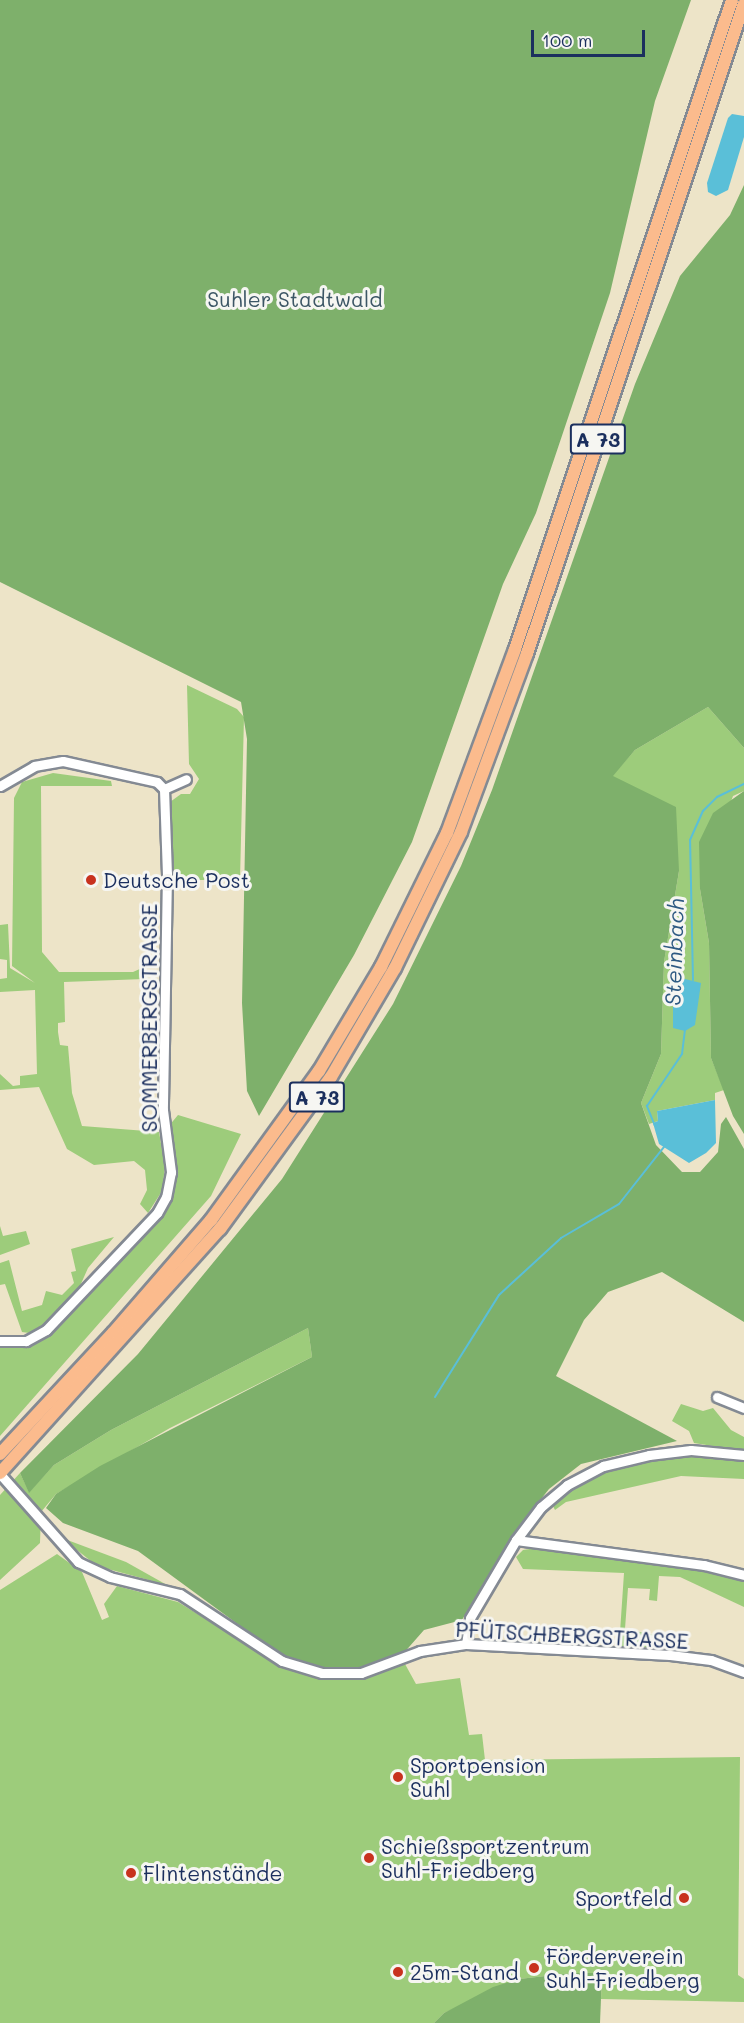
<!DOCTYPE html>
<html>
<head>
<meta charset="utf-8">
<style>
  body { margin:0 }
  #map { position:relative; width:744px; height:2023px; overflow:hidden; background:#ede4c8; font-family:Mali,sans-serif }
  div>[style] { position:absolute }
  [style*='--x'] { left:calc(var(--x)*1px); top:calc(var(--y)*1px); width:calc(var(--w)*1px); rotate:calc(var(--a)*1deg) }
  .green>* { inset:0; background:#9dcc7b }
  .forest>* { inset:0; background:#7eb06b }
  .water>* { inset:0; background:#5abfd8 }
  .stream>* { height:2px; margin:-1px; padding:0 1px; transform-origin:1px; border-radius:1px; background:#5abfd8 }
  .roads { filter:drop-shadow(2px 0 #848a93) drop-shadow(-2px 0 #848a93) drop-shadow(0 2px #848a93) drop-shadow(0 -2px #848a93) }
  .minor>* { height:9px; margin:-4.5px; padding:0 4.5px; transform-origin:4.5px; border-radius:4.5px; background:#fff }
  .highway>* { height:12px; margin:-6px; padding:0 6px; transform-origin:6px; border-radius:6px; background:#fbbb8d }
  .dots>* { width:16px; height:16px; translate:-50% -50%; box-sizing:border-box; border:3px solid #f6f6f2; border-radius:50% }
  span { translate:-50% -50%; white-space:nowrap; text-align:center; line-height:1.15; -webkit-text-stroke:6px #f6f6f2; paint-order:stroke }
  .shield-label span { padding:2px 4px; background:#f6f6f2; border:2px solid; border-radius:4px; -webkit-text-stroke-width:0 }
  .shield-label { font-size:20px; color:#1b2f5e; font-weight:700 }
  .park-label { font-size:21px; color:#3c5665 }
  .poi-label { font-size:21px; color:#1b2f5e }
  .left { translate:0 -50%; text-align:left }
  .right { translate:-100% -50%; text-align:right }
  .street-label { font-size:21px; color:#1b2f5e }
  .water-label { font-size:22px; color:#2e5a83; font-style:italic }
  .scale { position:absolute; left:531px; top:30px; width:114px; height:27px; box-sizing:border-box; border:3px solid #1b2f5e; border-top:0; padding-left:8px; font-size:18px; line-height:21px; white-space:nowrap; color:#1b2f5e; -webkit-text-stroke:4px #f6f6f2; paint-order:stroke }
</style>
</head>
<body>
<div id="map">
  <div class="green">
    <div style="clip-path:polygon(187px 685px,237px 709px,244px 717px,240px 880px,171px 880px,170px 802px,181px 794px,190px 794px,199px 779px,189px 764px)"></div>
    <div style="clip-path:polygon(708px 707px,744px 748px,744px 791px,733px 796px,700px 889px,709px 943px,711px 1058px,724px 1090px,715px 1093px,715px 1100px,657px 1111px,658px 1121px,649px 1124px,641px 1103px,661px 1054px,664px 962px,679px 871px,612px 776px,635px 750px)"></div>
    <div style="clip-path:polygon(53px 773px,111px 781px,112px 786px,41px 786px,42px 952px,59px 972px,133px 972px,142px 968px,144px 979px,64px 982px,65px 1022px,58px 1023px,58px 1032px,60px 1045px,68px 1046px,72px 1093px,82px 1126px,159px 1132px,165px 1167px,162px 1191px,148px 1213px,140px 1204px,147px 1190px,145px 1170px,134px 1161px,94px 1165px,67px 1149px,39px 1087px,0 1090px,0 1074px,13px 1086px,20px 1085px,20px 1076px,37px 1074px,35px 990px,0 992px,0 979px,7px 978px,7px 960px,0 959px,0 925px,8px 924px,10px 968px,35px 983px,12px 966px,14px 798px,22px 782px)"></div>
    <div style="clip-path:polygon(178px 1115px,241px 1134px,211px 1196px,0 1436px,0 1345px,25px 1347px,40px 1340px,162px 1212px,176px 1176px,168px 1127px)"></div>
    <div style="clip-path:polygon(0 1226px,3px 1236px,26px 1231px,30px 1244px,0 1255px)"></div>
    <div style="clip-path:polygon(114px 1237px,88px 1268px,80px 1286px,43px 1325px,29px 1333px,22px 1332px,5px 1284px,0 1285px,0 1263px,9px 1260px,22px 1311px,42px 1305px,46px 1291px,62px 1295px,74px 1283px,71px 1272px,76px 1271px,71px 1249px)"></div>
    <div style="clip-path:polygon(308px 1328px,312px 1357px,170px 1428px,56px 1494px,41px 1512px,40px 1543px,0 1580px,0 1495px,20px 1473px,29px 1492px,54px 1465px,111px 1430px)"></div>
    <div style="clip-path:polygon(681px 1404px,703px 1411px,713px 1408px,731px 1430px,744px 1437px,744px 1451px,694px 1443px,689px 1431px,672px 1421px)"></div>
    <div style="clip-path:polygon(692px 1453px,744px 1459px,744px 1479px,681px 1476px,566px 1502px,555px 1510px,552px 1504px,575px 1482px,604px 1470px)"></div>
    <div style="clip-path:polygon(62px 1538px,126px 1562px,167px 1585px,97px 1566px)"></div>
    <div style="clip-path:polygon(536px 1548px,659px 1561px,744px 1579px,744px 1607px,680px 1577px,659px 1576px,657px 1601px,649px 1600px,650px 1589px,628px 1588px,625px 1629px,655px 1635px,656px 1648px,619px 1647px,624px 1573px,523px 1569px,516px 1557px,523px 1550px)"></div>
    <div style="clip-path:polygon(57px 1554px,82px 1572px,102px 1620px,109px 1617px,104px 1604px,117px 1586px,178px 1602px,281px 1665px,320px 1678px,362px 1678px,405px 1664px,416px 1684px,460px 1678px,469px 1735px,482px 1734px,485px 1760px,740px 1757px,738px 1975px,744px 1979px,744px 2002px,601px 1999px,602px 1973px,572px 1973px,519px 1979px,444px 2013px,434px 2023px,0 2023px,0 1590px)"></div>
  </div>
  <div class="forest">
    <div style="clip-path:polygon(0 0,691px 0,655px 101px,610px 293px,536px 513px,503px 584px,412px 842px,354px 955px,259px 1116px,247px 1091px,242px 1003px,247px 739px,241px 702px,0 582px)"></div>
    <div style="clip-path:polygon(744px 185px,744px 748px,708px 707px,635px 750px,613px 776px,676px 807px,679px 871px,664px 962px,661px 1054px,641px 1103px,656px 1145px,682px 1172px,700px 1172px,718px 1152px,721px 1124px,726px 1117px,744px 1149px,744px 1322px,662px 1272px,608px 1292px,584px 1320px,556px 1376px,677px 1441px,581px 1464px,549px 1489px,511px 1537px,462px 1620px,424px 1630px,402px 1655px,360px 1669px,323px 1667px,284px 1658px,138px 1551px,63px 1523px,46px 1508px,56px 1494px,100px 1466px,312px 1357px,308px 1328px,111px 1430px,54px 1465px,29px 1493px,20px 1473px,138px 1354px,282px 1179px,393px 1004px,461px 866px,492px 790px,635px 384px,680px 276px,730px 215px)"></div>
    <div style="clip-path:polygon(744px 791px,744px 1134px,733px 1116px,711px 1058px,709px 943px,700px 889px,699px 842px,713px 813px)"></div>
    <div style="clip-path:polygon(572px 1973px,602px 1973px,600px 2023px,434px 2023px,444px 2013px,493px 1987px,519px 1979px)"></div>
  </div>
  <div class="water">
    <div style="clip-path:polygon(732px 114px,744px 116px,744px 137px,728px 190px,716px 196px,708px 192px,707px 183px,728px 118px)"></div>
    <div style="clip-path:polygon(677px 977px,701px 983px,695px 1025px,685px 1031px,673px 1028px,673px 980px)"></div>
    <div style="clip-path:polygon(715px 1100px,716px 1143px,706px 1153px,689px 1163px,659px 1144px,653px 1123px,658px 1121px,657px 1111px)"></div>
  </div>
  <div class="stream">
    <div style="--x:693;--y:980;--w:140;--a:-91.2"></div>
    <div style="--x:690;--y:840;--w:32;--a:-66"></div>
    <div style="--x:703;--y:811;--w:20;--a:-45"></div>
    <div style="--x:717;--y:797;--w:30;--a:-26"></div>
    <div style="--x:655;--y:1126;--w:22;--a:-112"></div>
    <div style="--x:647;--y:1106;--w:63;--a:-56.1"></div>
    <div style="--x:682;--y:1054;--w:24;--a:-83"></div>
    <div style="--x:435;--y:1397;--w:120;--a:-57.9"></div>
    <div style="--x:499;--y:1295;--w:84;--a:-42.6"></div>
    <div style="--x:561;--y:1238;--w:67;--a:-30.4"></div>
    <div style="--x:619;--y:1204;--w:73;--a:-51.7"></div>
  </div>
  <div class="roads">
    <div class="minor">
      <div style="--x:0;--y:786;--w:39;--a:-30"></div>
      <div style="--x:34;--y:766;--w:29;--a:-10"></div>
      <div style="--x:63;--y:761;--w:96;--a:12.6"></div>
      <div style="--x:157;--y:782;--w:10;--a:45"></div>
      <div style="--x:164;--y:789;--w:85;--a:88"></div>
      <div style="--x:167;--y:874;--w:236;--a:91"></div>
      <div style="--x:163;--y:1110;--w:63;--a:82.6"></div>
      <div style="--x:171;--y:1172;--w:25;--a:101"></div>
      <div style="--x:166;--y:1197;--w:18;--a:119"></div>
      <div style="--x:157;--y:1213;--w:161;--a:133.5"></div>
      <div style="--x:46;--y:1330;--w:23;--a:151"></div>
      <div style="--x:26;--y:1341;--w:26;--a:180"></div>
      <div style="--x:164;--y:789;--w:24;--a:-24"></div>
      <div style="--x:717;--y:1397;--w:29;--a:22"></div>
      <div style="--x:0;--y:1474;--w:118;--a:48.4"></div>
      <div style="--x:78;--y:1562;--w:35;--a:25"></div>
      <div style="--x:110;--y:1577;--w:72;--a:13.7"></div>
      <div style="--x:180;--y:1594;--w:122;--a:33.3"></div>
      <div style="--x:282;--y:1661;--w:42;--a:16.7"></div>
      <div style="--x:322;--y:1673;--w:39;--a:0"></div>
      <div style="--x:361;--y:1673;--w:63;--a:-20.4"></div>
      <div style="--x:420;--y:1651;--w:47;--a:-8.7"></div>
      <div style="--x:466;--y:1644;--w:204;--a:3.1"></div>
      <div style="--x:670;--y:1655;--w:41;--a:7"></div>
      <div style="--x:711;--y:1660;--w:35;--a:20"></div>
      <div style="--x:516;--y:1540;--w:190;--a:7.6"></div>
      <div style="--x:704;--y:1565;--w:41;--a:14"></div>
      <div style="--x:466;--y:1644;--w:26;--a:-81"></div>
      <div style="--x:470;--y:1618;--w:91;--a:-59.5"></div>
      <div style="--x:516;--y:1540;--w:41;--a:-52.9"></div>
      <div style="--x:541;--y:1507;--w:34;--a:-40"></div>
      <div style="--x:567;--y:1485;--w:41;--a:-27.8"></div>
      <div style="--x:603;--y:1466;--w:47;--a:-13.4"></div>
      <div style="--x:649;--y:1455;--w:42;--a:-6.8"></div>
      <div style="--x:691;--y:1450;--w:53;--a:5.4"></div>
    </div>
    <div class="highway">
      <div style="--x:0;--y:1454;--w:166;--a:-47"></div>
      <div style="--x:113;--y:1333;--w:150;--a:-49.1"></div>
      <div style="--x:211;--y:1220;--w:184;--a:-54.1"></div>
      <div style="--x:319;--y:1071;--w:121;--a:-59.2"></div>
      <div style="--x:381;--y:967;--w:149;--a:-63.8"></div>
      <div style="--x:447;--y:833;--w:196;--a:-69.7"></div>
      <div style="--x:515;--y:649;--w:684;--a:-71.51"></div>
      <div style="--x:0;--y:1473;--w:329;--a:-48"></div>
      <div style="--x:220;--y:1229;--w:188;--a:-53.9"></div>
      <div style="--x:331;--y:1077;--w:126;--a:-59.6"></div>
      <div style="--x:395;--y:968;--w:151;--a:-64.1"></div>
      <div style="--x:461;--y:832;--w:190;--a:-69.7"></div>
      <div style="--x:527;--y:654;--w:685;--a:-71.54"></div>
    </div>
  </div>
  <div class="dots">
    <div style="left:91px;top:880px;background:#c8321e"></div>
    <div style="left:398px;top:1777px;background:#c8321e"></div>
    <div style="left:369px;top:1858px;background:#c8321e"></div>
    <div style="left:131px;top:1873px;background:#c8321e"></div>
    <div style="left:684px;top:1898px;background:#c8321e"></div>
    <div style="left:534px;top:1968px;background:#c8321e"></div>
    <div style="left:398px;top:1972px;background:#c8321e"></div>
  </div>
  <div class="shield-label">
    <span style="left:598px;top:439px">A 73</span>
    <span style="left:317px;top:1097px">A 73</span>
  </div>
  <div class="park-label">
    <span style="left:295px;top:299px">Suhler Stadtwald</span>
  </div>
  <div class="poi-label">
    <span class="left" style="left:103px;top:880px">Deutsche Post</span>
    <span class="left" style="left:410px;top:1777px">Sportpension<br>Suhl</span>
    <span class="left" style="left:381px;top:1858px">Schießsportzentrum<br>Suhl-Friedberg</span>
    <span class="left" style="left:143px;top:1873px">Flintenstände</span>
    <span class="right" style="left:672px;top:1898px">Sportfeld</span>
    <span class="left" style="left:546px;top:1968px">Förderverein<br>Suhl-Friedberg</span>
    <span class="left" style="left:410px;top:1972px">25m-Stand</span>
  </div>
  <div class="street-label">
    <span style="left:149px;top:1018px;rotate:-90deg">SOMMERBERGSTRASSE</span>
    <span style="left:572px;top:1635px;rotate:3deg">PFÜTSCHBERGSTRASSE</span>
  </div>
  <div class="water-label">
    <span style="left:674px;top:952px;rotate:-88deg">Steinbach</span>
  </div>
  <div class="scale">100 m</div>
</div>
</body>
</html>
